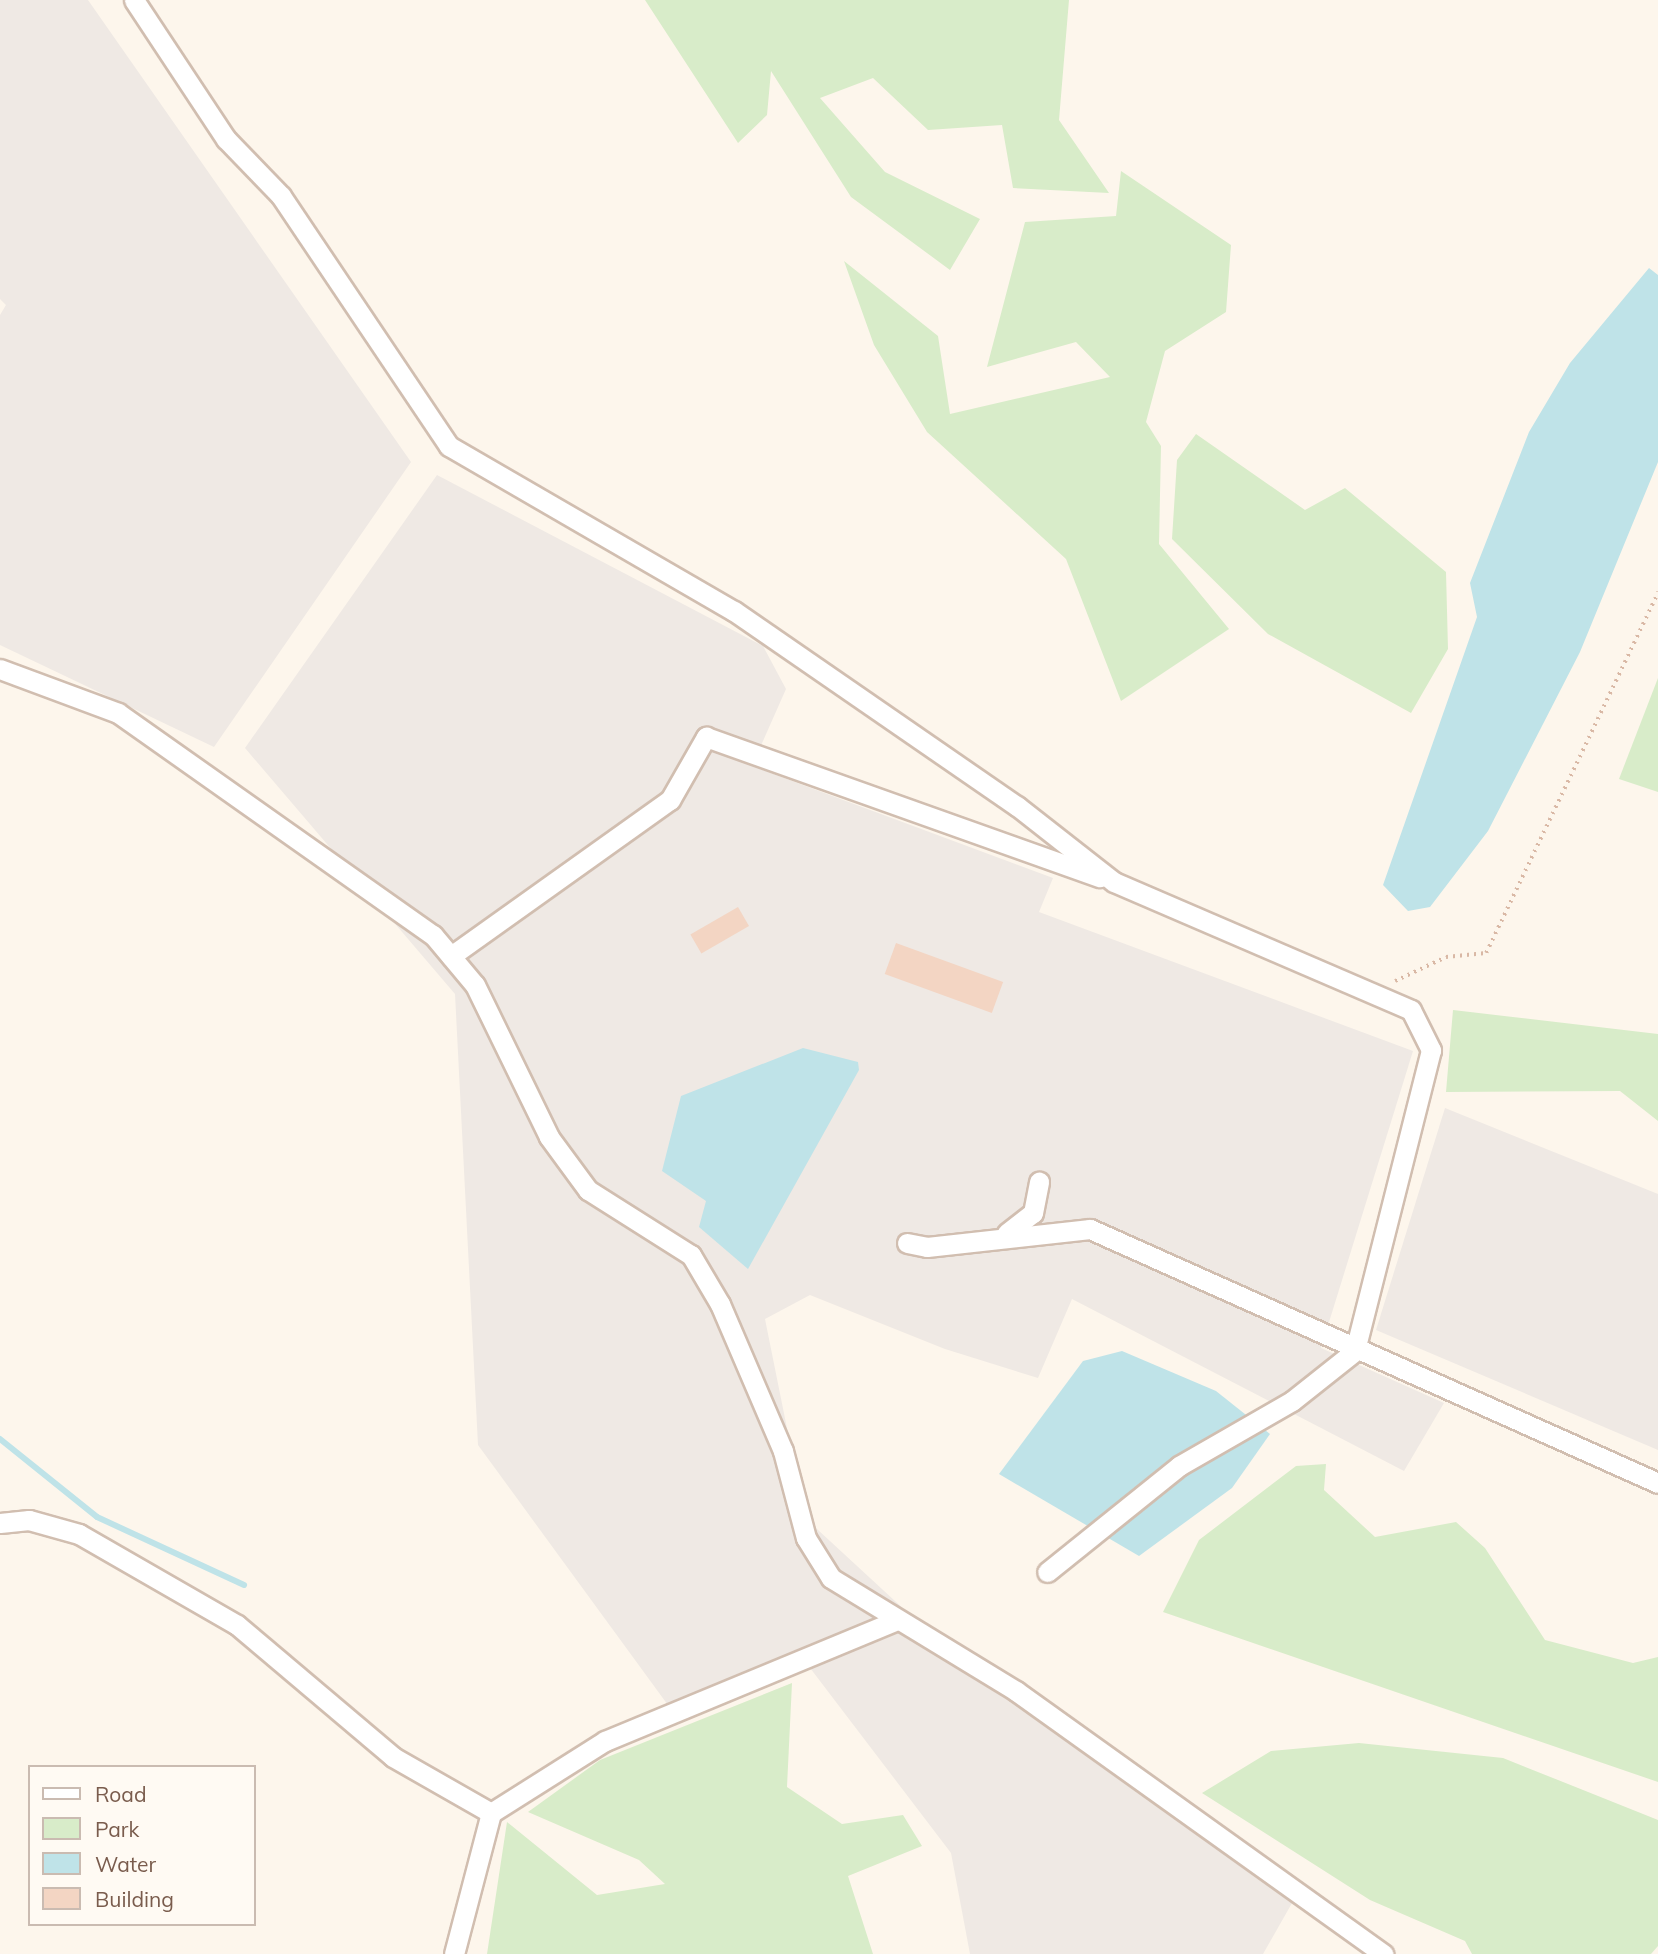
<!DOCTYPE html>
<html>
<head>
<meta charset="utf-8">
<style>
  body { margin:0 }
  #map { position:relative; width:1658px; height:1954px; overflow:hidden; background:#fdf6ec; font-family:Mulish,sans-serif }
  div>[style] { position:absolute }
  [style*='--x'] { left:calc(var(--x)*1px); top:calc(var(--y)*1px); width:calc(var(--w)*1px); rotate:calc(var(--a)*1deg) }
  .industrial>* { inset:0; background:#efe9e4 }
  .green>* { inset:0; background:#d8ecc9 }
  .water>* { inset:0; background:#bfe3e8 }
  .stream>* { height:6px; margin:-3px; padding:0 3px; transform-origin:3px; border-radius:3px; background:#bfe3e8 }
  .building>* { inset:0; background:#f3d5c3; transform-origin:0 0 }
  .path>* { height:3.5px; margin-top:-1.75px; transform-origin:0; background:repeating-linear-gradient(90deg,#d9b8a5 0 2px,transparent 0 7px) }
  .roads { filter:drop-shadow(2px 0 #d1beb0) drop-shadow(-2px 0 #d1beb0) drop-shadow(0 2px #d1beb0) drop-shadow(0 -2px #d1beb0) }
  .minor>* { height:19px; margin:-9.5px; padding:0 9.5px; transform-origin:9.5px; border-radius:9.5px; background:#fff }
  span { translate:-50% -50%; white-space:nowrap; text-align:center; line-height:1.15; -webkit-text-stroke:5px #fffaf3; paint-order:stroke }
  .legend { position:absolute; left:28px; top:1765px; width:228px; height:161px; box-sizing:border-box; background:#fffaf3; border:2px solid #cabbb1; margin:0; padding:9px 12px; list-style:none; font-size:21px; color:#7a5c4d }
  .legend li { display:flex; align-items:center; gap:14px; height:35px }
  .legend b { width:35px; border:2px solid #cabbb1 }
</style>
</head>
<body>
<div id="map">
  <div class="industrial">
    <div style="clip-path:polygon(0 0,88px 0,411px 462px,214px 747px,0 645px,0 315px,6px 305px,0 299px)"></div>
    <div style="clip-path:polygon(437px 475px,763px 646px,786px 689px,752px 766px,1053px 878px,1039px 912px,1413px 1051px,1321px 1348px,1444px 1403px,1404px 1471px,1072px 1299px,1038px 1378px,945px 1349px,810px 1295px,765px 1319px,805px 1518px,908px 1613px,1300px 1889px,1263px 1954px,970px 1954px,951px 1853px,804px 1660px,673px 1712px,478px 1445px,455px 994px,245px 748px)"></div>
    <div style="clip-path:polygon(1445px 1108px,1658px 1194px,1658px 1450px,1376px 1330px)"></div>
  </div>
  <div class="green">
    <div style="clip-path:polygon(645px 0,1069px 0,1059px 120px,1109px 193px,1013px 188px,1002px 125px,928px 130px,873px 78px,820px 98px,885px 172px,980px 219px,950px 270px,851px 197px,771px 71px,767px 115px,738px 143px)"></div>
    <div style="clip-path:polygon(1121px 171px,1231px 245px,1226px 312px,1165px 351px,1146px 422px,1161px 446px,1159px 544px,1229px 629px,1121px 701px,1066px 559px,927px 432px,874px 345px,844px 261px,938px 336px,950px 414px,1110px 377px,1076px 342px,987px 367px,1025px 222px,1116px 216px)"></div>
    <div style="clip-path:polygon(1196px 434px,1305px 510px,1345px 488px,1446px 572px,1448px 649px,1411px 713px,1268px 634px,1172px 539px,1177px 460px)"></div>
    <div style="clip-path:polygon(1658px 678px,1658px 792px,1619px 779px)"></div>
    <div style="clip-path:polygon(1453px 1010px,1658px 1034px,1658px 1121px,1620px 1091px,1446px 1092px)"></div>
    <div style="clip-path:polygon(1326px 1464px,1324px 1490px,1375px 1537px,1456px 1522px,1485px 1548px,1545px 1640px,1633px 1663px,1658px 1657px,1658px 1782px,1163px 1612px,1199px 1540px,1296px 1466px)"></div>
    <div style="clip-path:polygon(792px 1683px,787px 1787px,842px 1824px,903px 1815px,922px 1846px,848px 1876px,873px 1954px,487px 1954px,507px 1822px,597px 1895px,665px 1884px,639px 1860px,528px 1812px,600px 1760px)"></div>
    <div style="clip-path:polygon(1359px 1743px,1503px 1758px,1658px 1820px,1658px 1946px,1651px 1954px,1472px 1954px,1465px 1941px,1370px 1900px,1202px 1793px,1271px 1751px)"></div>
  </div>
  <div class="water">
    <div style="clip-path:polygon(1649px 268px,1658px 275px,1658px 462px,1580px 652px,1488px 831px,1430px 907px,1408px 911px,1383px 885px,1477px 617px,1470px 583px,1529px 432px,1570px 363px)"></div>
    <div style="clip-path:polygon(803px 1048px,858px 1062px,859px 1070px,748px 1269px,699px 1227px,706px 1201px,662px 1171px,681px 1096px)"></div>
    <div style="clip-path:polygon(1122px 1351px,1216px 1391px,1270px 1434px,1232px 1488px,1139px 1556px,999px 1474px,1083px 1361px)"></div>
  </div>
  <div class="stream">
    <div style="--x:0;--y:1439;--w:124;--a:38.8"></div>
    <div style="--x:97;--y:1517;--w:162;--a:24.8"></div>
  </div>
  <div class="building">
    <div style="left:738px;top:907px;width:22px;height:55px;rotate:60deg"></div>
    <div style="left:896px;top:943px;width:114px;height:33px;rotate:20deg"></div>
  </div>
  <div class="path">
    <div style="--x:1395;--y:981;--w:56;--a:-25.2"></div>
    <div style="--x:1446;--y:957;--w:40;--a:-5.7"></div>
    <div style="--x:1486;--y:953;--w:400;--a:-64.5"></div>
  </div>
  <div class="roads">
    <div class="minor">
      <div style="--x:134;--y:0;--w:167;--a:56.5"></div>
      <div style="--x:226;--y:139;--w:79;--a:46"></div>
      <div style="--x:281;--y:196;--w:301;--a:56.1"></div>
      <div style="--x:449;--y:446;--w:329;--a:30.1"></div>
      <div style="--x:734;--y:611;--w:344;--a:34.6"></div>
      <div style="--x:1017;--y:806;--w:123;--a:38.1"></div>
      <div style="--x:1114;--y:882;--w:323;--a:23.3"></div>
      <div style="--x:1411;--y:1010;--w:45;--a:63.4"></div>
      <div style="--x:1431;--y:1050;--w:310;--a:104.2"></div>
      <div style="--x:1355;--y:1351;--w:80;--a:141.6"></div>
      <div style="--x:1292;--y:1401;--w:130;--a:150.1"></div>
      <div style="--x:1179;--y:1466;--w:169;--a:141.2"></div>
      <div style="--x:0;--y:669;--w:126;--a:20.4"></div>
      <div style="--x:118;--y:713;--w:385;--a:35.2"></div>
      <div style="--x:433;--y:935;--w:65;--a:50"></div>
      <div style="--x:475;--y:985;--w:169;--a:64"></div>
      <div style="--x:549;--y:1137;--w:66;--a:53.7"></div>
      <div style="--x:588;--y:1190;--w:122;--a:32.3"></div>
      <div style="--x:691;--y:1255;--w:57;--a:59.4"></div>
      <div style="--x:720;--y:1304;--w:160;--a:66.8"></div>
      <div style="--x:783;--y:1451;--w:90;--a:75.2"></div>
      <div style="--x:806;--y:1538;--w:47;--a:58"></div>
      <div style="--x:831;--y:1578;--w:217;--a:31.4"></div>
      <div style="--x:1016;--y:1691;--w:452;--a:35.6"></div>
      <div style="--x:451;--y:956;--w:269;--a:-35.5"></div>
      <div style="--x:670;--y:800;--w:73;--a:-60.3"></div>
      <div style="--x:706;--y:737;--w:418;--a:19.6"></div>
      <div style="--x:1007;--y:1233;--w:33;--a:-38"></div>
      <div style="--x:1033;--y:1213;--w:32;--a:-79"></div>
      <div style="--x:907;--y:1243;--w:20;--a:11"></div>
      <div style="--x:927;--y:1247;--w:164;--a:-6.3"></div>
      <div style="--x:1090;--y:1229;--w:622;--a:24.09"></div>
      <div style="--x:0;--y:1523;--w:29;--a:-6"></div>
      <div style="--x:29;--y:1520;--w:52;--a:15.6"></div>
      <div style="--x:79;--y:1534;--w:182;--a:29.9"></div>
      <div style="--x:237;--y:1625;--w:204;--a:40.2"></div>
      <div style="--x:393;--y:1757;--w:113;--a:29.7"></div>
      <div style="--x:454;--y:1954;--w:146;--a:-75.3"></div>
      <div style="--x:491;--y:1813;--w:135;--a:-32.3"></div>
      <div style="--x:605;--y:1741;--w:314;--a:-22.5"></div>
    </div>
  </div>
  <ul class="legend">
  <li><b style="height:9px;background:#fff"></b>Road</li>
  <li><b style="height:19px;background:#d8ecc9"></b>Park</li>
  <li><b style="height:19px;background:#bfe3e8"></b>Water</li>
  <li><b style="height:19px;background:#f3d5c3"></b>Building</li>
  </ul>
</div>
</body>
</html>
